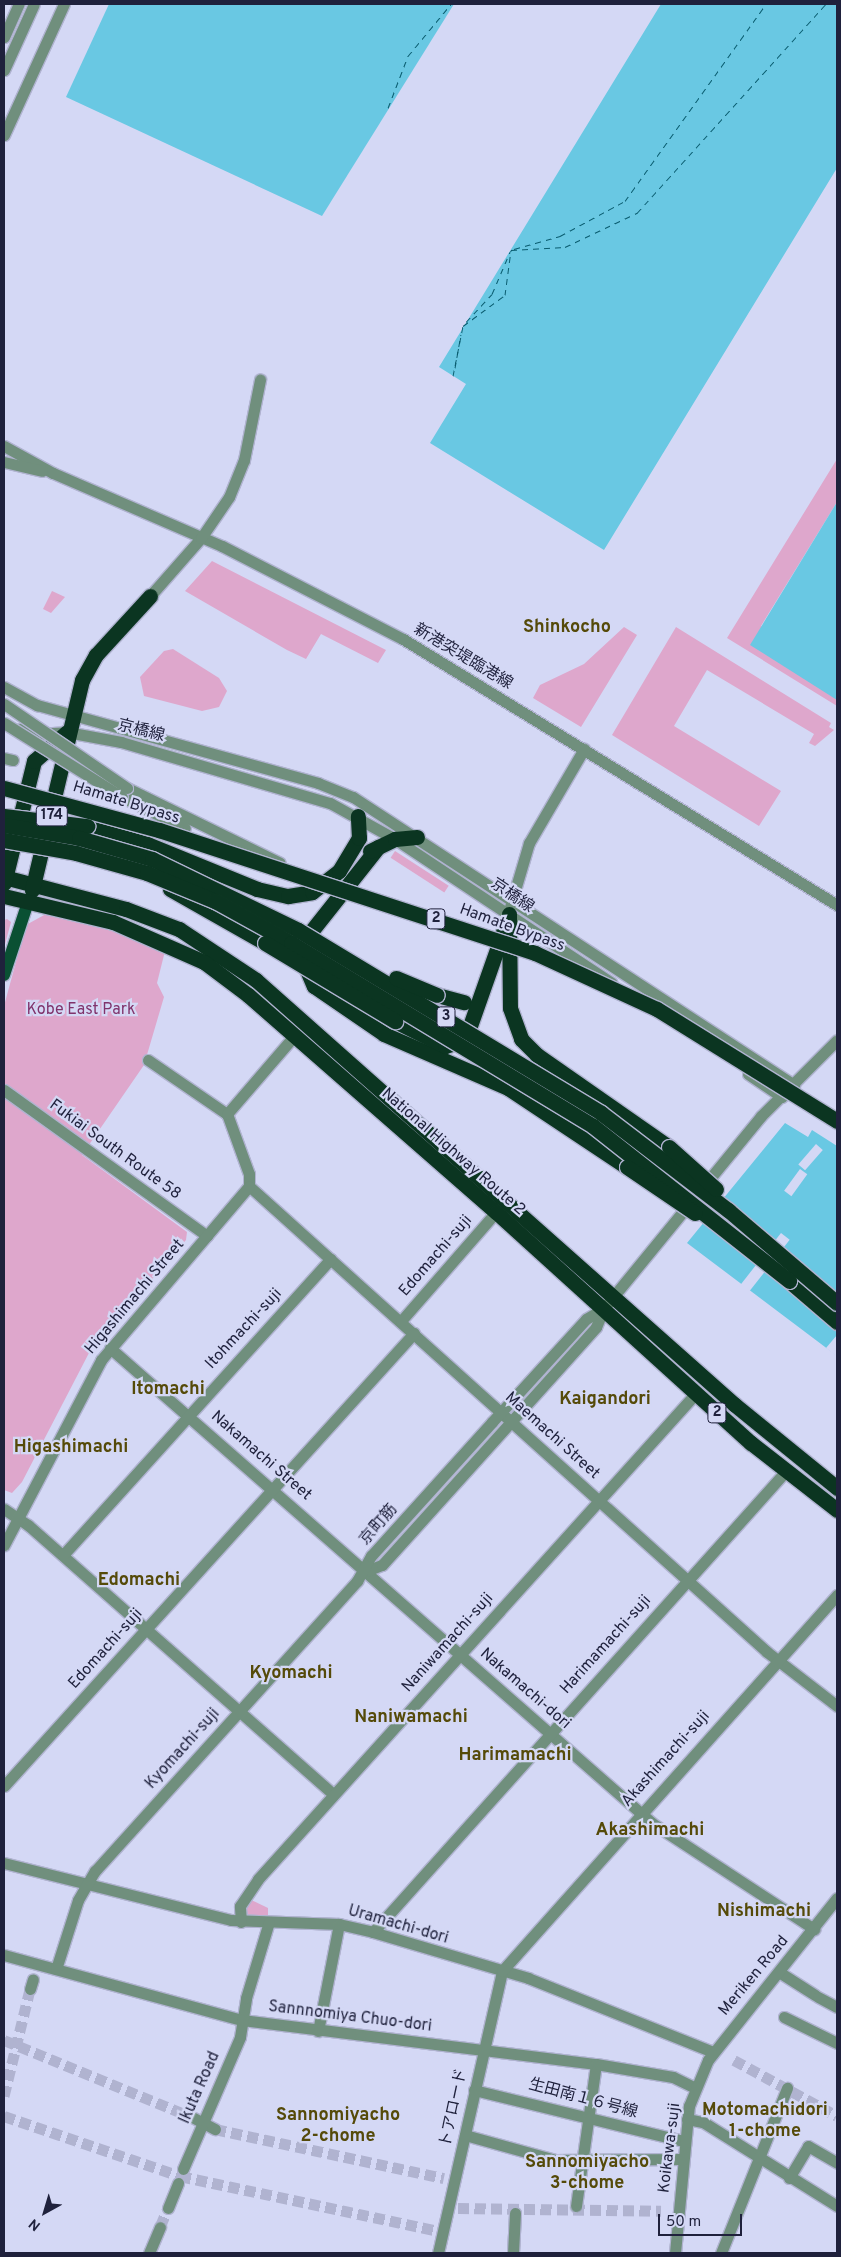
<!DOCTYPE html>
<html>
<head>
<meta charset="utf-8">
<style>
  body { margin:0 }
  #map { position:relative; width:841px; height:2257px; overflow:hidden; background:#d4d8f5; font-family:Overpass,"Noto Sans JP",sans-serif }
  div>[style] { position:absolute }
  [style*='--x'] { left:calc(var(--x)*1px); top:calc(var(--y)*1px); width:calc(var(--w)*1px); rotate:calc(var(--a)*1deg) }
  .green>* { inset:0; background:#dea7cc; transform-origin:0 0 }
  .water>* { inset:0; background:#69c8e3 }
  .pier>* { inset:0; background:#d4d8f5; transform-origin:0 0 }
  .ferry>* { height:1px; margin-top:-0.5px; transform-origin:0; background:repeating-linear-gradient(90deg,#085b6e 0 6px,transparent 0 11px) }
  .minor-tunnel>* { height:11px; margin-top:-5.5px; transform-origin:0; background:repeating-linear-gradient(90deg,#b0b3d0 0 11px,transparent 0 16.5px) }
  .roads { filter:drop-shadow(1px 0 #b0b3d0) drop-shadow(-1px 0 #b0b3d0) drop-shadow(0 1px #b0b3d0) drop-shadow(0 -1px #b0b3d0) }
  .minor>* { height:11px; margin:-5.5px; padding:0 5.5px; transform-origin:5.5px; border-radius:5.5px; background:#708f7d }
  .major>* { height:12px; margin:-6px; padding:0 6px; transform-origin:6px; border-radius:6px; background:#0a5033 }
  .highway>* { height:15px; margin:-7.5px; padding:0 7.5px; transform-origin:7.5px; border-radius:7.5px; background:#0b3521 }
  .bridges { filter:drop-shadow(1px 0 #b0b3d0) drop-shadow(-1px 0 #b0b3d0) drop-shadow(0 1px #b0b3d0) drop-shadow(0 -1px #b0b3d0) }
  .minor-bridge>* { height:11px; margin:-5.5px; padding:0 5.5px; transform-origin:5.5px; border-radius:5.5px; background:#708f7d }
  .highway-bridge>* { height:15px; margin:-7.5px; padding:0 7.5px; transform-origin:7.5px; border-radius:7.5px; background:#0b3521 }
  span { translate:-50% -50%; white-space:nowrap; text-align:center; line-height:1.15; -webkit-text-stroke:4.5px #d4d8f5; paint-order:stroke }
  .shield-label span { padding:1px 4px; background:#d4d8f5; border:1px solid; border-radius:4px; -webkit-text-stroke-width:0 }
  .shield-label { font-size:15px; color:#1f213c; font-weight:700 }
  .street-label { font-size:16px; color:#1f213c }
  .park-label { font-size:16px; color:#80336c }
  .neighbourhood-label { font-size:18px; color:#554a09; font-weight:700 }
  .frame { position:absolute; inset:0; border:5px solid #1f213c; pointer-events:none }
  .north { position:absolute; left:20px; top:2187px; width:50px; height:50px; -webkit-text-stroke:4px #d4d8f5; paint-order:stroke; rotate:219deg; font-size:14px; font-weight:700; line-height:20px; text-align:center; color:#1f213c }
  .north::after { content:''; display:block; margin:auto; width:18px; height:22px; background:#1f213c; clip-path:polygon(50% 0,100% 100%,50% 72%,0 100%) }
  .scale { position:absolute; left:658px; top:2214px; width:84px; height:22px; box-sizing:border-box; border:2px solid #1f213c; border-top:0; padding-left:6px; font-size:15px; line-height:18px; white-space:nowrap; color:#1f213c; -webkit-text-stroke:4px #d4d8f5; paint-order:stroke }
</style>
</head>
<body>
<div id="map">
  <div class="green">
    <div style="clip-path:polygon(837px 459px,837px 502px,761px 626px,837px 680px,837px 706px,727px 638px)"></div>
    <div style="clip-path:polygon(212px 561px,386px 650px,378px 663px,321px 634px,306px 659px,287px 650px,185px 591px)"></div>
    <div style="clip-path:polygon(52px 591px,65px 597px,51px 613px,43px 609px)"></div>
    <div style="clip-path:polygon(624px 627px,637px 635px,581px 727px,533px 698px,540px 685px,584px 664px)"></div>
    <div style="clip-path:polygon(676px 627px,831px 723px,829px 727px,834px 730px,815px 746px,809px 743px,814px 734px,707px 670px,674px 726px,781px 791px,759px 826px,612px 735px)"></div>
    <div style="clip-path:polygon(173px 649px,219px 678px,227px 691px,219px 707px,202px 711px,144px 696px,140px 677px,164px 651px)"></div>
    <div style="left:395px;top:851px;width:64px;height:8px;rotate:33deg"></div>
    <div style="clip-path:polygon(46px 914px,112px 931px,165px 951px,157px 983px,164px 997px,144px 1065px,82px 1155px,187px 1232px,186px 1240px,90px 1351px,22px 1482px,12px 1493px,4px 1490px,4px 1006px,26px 925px)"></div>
    <div style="clip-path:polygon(7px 919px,11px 922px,4px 948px,4px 920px)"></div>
    <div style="clip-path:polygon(247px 1898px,268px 1908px,268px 1916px,246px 1915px)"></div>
  </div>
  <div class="water">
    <div style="clip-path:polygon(109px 4px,454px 4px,322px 216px,66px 97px)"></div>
    <div style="clip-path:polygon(661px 4px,837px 4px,837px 168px,604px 550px,430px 443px,466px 384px,439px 367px)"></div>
    <div style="clip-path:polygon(837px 502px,837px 700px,750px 645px)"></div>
    <div style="clip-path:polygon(785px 1123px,808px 1137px,812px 1130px,837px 1146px,837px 1356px,687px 1243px)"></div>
  </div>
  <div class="pier">
    <div style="left:816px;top:1144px;width:9px;height:27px;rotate:41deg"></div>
    <div style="left:800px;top:1169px;width:9px;height:27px;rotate:36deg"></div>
    <div style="left:781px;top:1233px;width:11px;height:67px;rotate:38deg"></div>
    <div style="clip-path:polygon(837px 1335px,837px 1355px,836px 1356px,826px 1348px)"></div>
  </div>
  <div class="ferry">
    <div style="--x:388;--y:108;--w:56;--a:-69"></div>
    <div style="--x:408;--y:56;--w:67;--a:-50.4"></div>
    <div style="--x:514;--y:249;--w:48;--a:-15.8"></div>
    <div style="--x:560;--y:236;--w:74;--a:-28.3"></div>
    <div style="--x:625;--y:201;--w:242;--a:-54.4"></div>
    <div style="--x:466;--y:322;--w:38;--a:-47"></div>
    <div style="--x:492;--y:294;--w:46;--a:-66.8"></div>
    <div style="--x:455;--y:368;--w:34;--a:-80"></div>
    <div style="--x:453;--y:376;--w:51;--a:-78.7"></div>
    <div style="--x:463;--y:326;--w:52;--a:-36.4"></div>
    <div style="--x:505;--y:295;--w:45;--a:-82.4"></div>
    <div style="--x:511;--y:250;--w:54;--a:-3.2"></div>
    <div style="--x:565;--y:247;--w:80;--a:-25.3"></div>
    <div style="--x:637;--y:213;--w:282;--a:-47.9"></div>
  </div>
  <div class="minor-tunnel">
    <div style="--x:4;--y:2040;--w:203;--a:22.3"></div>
    <div style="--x:734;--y:2060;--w:117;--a:28.5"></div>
    <div style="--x:4;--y:2096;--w:110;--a:-76.3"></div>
    <div style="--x:4;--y:2116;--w:186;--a:18.8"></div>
    <div style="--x:180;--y:2176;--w:259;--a:12"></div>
    <div style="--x:215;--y:2129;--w:234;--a:12.1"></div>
    <div style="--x:458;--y:2208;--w:203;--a:0.8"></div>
    <div style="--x:160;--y:2227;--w:21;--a:-67"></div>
  </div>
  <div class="roads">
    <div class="minor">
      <div style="--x:4;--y:37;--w:36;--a:-66"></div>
      <div style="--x:4;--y:70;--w:72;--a:-65.6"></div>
      <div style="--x:4;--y:135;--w:144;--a:-65.4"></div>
      <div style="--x:4;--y:446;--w:56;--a:28.9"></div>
      <div style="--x:53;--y:473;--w:184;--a:23.4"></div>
      <div style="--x:222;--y:546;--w:203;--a:27.2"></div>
      <div style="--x:403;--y:639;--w:509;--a:31.5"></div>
      <div style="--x:4;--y:462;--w:39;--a:13"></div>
      <div style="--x:150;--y:596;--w:77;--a:-48.7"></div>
      <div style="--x:201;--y:538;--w:50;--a:-55.7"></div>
      <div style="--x:229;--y:497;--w:40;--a:-68"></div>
      <div style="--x:244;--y:460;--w:82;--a:-78.7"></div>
      <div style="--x:4;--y:687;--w:38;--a:29"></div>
      <div style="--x:37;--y:705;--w:292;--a:15.5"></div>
      <div style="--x:318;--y:783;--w:38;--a:22"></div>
      <div style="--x:353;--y:797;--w:527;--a:33.15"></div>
      <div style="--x:20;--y:729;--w:14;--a:21"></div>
      <div style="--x:33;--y:734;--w:34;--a:-3"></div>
      <div style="--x:67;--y:732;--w:55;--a:10.5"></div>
      <div style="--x:121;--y:742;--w:218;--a:16.3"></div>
      <div style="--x:330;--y:803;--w:74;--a:29"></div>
      <div style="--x:395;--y:839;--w:260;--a:33.6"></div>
      <div style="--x:4;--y:758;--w:9;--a:13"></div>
      <div style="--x:127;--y:788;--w:170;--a:26.1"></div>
      <div style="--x:122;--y:797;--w:70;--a:26.2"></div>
      <div style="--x:510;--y:907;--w:67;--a:-73.5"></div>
      <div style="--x:529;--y:843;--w:109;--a:-59.7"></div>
      <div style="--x:148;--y:1060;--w:96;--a:34.4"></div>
      <div style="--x:748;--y:1074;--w:41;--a:34.1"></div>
      <div style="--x:4;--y:1090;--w:250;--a:35.7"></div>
      <div style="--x:249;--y:1186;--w:697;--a:41.97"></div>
      <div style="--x:767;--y:1652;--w:88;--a:37.6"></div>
      <div style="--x:249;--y:1186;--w:12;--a:-90"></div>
      <div style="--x:249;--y:1174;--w:64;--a:-110.1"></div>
      <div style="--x:227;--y:1114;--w:103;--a:-49.3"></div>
      <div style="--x:401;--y:1321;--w:145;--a:-48.9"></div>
      <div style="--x:110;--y:1348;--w:721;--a:41.23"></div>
      <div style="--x:652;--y:1823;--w:194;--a:33.2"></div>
      <div style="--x:4;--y:1509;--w:29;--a:34"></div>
      <div style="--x:28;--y:1525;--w:407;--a:41.4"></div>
      <div style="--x:4;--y:1545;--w:209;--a:-62.3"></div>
      <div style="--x:101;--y:1360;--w:228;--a:-49.6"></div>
      <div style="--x:63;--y:1555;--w:399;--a:-47.9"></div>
      <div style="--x:366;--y:1571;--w:17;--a:-21"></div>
      <div style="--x:382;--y:1565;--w:320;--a:-48"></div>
      <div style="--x:596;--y:1327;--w:21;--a:-67"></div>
      <div style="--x:604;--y:1308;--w:248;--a:-50.7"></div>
      <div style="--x:761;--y:1116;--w:107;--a:-45"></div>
      <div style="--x:4;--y:1786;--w:611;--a:-47.85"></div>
      <div style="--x:4;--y:1863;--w:234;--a:14.1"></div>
      <div style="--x:231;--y:1920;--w:108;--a:2.1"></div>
      <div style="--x:339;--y:1924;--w:35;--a:13"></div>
      <div style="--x:373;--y:1932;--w:162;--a:16.5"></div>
      <div style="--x:528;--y:1978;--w:199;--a:21.8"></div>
      <div style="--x:241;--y:1922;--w:16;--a:-94"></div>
      <div style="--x:240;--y:1906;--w:32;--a:-56"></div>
      <div style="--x:258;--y:1879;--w:654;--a:-47.97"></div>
      <div style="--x:373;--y:1932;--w:618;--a:-48.15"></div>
      <div style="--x:4;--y:1955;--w:247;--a:15.3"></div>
      <div style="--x:242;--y:2020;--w:357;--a:7.1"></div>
      <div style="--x:596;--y:2064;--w:78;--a:9.6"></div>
      <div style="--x:673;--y:2077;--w:25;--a:26"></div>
      <div style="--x:56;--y:1969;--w:72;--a:-72.3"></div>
      <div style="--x:78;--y:1900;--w:34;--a:-60"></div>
      <div style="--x:95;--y:1871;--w:391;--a:-47.9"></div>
      <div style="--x:357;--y:1581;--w:29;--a:-61"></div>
      <div style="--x:371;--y:1556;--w:181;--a:-47.9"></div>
      <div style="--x:492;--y:1422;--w:139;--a:-47.6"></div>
      <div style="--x:586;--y:1319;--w:21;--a:-31"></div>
      <div style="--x:779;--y:1972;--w:43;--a:32.6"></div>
      <div style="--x:30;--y:1989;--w:10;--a:-73"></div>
      <div style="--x:818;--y:1997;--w:21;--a:28"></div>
      <div style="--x:784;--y:2017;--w:59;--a:26.1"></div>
      <div style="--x:318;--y:2031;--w:109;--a:-78.9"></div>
      <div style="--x:474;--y:2090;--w:216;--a:13.7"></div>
      <div style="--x:192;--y:2117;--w:26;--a:28"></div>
      <div style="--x:687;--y:2119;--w:16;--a:11"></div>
      <div style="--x:703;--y:2122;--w:158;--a:32.1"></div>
      <div style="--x:465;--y:2135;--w:93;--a:15.5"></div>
      <div style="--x:555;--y:2160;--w:128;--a:-0.4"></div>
      <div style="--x:183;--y:2169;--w:144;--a:-66.6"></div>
      <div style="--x:240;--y:2037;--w:39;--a:-81"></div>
      <div style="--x:246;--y:1998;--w:79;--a:-73.2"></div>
      <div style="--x:789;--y:2178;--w:37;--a:-59"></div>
      <div style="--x:808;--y:2146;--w:34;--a:30"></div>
      <div style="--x:576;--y:2206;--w:143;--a:-82"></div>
      <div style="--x:168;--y:2208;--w:27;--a:-68"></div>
      <div style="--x:149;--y:2253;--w:28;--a:-67"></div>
      <div style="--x:438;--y:2253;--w:289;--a:-77.2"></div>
      <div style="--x:502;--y:1971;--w:504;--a:-48.3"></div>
      <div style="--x:513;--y:2253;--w:40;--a:-87.1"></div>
      <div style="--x:675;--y:2253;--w:148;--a:-84.6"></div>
      <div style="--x:689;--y:2106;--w:50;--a:-67.6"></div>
      <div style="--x:708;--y:2060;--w:207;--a:-51.5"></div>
      <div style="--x:721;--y:2253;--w:178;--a:-68.2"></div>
    </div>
    <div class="major">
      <div style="--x:4;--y:975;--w:80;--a:-71.8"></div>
    </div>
    <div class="highway">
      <div style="--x:87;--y:826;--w:63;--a:16.7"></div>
      <div style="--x:147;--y:844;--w:119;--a:22.2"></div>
      <div style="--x:257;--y:889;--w:32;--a:13"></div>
      <div style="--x:288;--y:896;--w:24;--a:-9"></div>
      <div style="--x:312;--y:892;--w:34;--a:-38"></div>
      <div style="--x:339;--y:871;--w:39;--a:-59"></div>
      <div style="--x:359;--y:838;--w:22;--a:-93"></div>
      <div style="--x:378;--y:847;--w:111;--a:128.4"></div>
      <div style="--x:309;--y:934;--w:29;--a:100"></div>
      <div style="--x:304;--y:963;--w:25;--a:67"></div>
      <div style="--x:314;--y:986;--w:85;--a:34.4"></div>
      <div style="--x:384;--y:1034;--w:135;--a:23.5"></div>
      <div style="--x:508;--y:1088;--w:143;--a:33.6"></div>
      <div style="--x:370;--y:851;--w:28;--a:-26"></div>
      <div style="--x:395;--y:839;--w:22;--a:-5"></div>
      <div style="--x:4;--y:877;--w:126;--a:14.7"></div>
      <div style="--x:126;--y:909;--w:57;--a:20.7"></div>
      <div style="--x:179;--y:929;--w:92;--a:33.5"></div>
      <div style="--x:256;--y:980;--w:640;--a:41.58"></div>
      <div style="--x:735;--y:1405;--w:132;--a:39.1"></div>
      <div style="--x:4;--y:883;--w:126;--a:-76.2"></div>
      <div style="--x:34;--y:761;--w:44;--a:-41.3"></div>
      <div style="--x:170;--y:889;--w:109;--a:29.6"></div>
      <div style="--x:32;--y:890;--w:216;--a:-76.6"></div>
      <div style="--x:82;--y:680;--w:29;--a:-61"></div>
      <div style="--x:96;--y:655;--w:80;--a:-47.5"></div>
      <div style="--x:4;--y:896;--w:112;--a:13.4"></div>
      <div style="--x:113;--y:922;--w:99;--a:23.7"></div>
      <div style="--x:204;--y:962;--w:55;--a:36.9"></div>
      <div style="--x:248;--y:995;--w:330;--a:41.2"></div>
      <div style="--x:496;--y:1212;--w:344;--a:42.2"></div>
      <div style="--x:751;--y:1443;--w:109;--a:37.9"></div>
      <div style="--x:509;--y:914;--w:94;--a:89.4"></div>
      <div style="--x:510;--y:1008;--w:33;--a:70"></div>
      <div style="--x:521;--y:1039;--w:23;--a:45"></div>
      <div style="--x:537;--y:1055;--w:161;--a:34.9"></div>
      <div style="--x:437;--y:995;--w:28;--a:15"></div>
      <div style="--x:395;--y:1021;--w:56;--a:26.6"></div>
      <div style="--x:445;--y:1046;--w:21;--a:-17"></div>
      <div style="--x:465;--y:1040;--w:118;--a:-70.6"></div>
      <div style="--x:789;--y:1281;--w:63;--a:40.5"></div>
    </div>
  </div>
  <div class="bridges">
    <div class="minor-bridge">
      <div style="--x:4;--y:704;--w:149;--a:34.3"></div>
      <div style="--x:4;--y:723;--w:139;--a:32.1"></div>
    </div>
    <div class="highway-bridge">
      <div style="--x:4;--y:788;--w:161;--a:15.2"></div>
      <div style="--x:159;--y:830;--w:396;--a:18.1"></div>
      <div style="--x:535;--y:953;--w:134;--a:24.7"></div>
      <div style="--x:657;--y:1009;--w:212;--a:31.9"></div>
      <div style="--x:4;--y:816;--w:84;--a:6.9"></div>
      <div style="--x:4;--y:825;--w:76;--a:9.8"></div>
      <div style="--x:79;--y:838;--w:76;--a:16"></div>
      <div style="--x:152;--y:859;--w:162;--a:25.9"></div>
      <div style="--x:298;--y:930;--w:354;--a:31.1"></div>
      <div style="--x:601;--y:1113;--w:160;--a:37.4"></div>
      <div style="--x:728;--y:1210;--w:143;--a:40.5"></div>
      <div style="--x:4;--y:840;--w:73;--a:10.2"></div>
      <div style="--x:76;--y:853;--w:74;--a:15.7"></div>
      <div style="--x:147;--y:873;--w:74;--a:22.4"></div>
      <div style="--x:215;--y:901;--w:87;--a:28.9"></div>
      <div style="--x:291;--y:943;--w:353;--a:31.2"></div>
      <div style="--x:593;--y:1126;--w:250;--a:38.3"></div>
      <div style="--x:265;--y:943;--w:152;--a:31"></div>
      <div style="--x:396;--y:978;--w:44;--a:22.5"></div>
      <div style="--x:669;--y:1147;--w:63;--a:41.8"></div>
      <div style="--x:627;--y:1167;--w:82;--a:34.1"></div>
    </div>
  </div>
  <div class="shield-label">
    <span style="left:52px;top:816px">174</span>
    <span style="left:436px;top:919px">2</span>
    <span style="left:446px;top:1017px">3</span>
    <span style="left:717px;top:1413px">2</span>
  </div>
  <div class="street-label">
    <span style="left:463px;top:657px;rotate:31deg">新港突堤臨港線</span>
    <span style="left:141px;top:731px;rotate:14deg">京橋線</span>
    <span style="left:126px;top:803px;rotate:17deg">Hamate Bypass</span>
    <span style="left:512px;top:896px;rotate:34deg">京橋線</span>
    <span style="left:512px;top:928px;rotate:20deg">Hamate Bypass</span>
    <span style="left:115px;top:1150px;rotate:36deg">Fukiai South Route 58</span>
    <span style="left:453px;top:1152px;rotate:41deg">National Highway Route 2</span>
    <span style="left:436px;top:1256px;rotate:-49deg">Edomachi-suji</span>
    <span style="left:135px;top:1297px;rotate:-50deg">Higashimachi Street</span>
    <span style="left:244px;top:1329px;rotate:-47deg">Itohmachi-suji</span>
    <span style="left:552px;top:1436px;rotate:42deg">Maemachi Street</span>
    <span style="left:261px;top:1456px;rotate:41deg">Nakamachi Street</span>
    <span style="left:379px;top:1525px;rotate:-49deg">京町筋</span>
    <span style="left:448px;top:1643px;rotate:-48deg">Naniwamachi-suji</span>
    <span style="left:606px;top:1645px;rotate:-48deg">Harimamachi-suji</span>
    <span style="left:106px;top:1649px;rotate:-48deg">Edomachi-suji</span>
    <span style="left:525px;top:1689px;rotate:41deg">Nakamachi-dori</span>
    <span style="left:183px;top:1749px;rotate:-48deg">Kyomachi-suji</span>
    <span style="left:666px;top:1759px;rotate:-48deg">Akashimachi-suji</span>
    <span style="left:398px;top:1925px;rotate:16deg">Uramachi-dori</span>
    <span style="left:754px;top:1976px;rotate:-50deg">Meriken Road</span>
    <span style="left:350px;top:2017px;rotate:7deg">Sannnomiya Chuo-dori</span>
    <span style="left:200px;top:2088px;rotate:-66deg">Ikuta Road</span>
    <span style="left:583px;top:2099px;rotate:15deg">生田南１６号線</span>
    <span style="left:454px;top:2108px;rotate:-78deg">トアロード</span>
    <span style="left:670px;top:2148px;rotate:-83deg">Koikawa-suji</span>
  </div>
  <div class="park-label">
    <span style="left:81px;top:1010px">Kobe East Park</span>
  </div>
  <div class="neighbourhood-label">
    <span style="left:567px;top:628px">Shinkocho</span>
    <span style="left:168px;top:1390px">Itomachi</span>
    <span style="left:605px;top:1400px">Kaigandori</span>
    <span style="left:71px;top:1448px">Higashimachi</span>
    <span style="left:139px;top:1581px">Edomachi</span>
    <span style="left:291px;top:1674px">Kyomachi</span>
    <span style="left:411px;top:1718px">Naniwamachi</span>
    <span style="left:515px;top:1756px">Harimamachi</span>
    <span style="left:650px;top:1831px">Akashimachi</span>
    <span style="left:764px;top:1912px">Nishimachi</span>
    <span style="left:765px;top:2122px">Motomachidori<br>1-chome</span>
    <span style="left:338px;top:2127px">Sannomiyacho<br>2-chome</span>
    <span style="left:587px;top:2174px">Sannomiyacho<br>3-chome</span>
  </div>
  <div class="frame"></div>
  <div class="north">N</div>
  <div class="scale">50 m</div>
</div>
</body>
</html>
